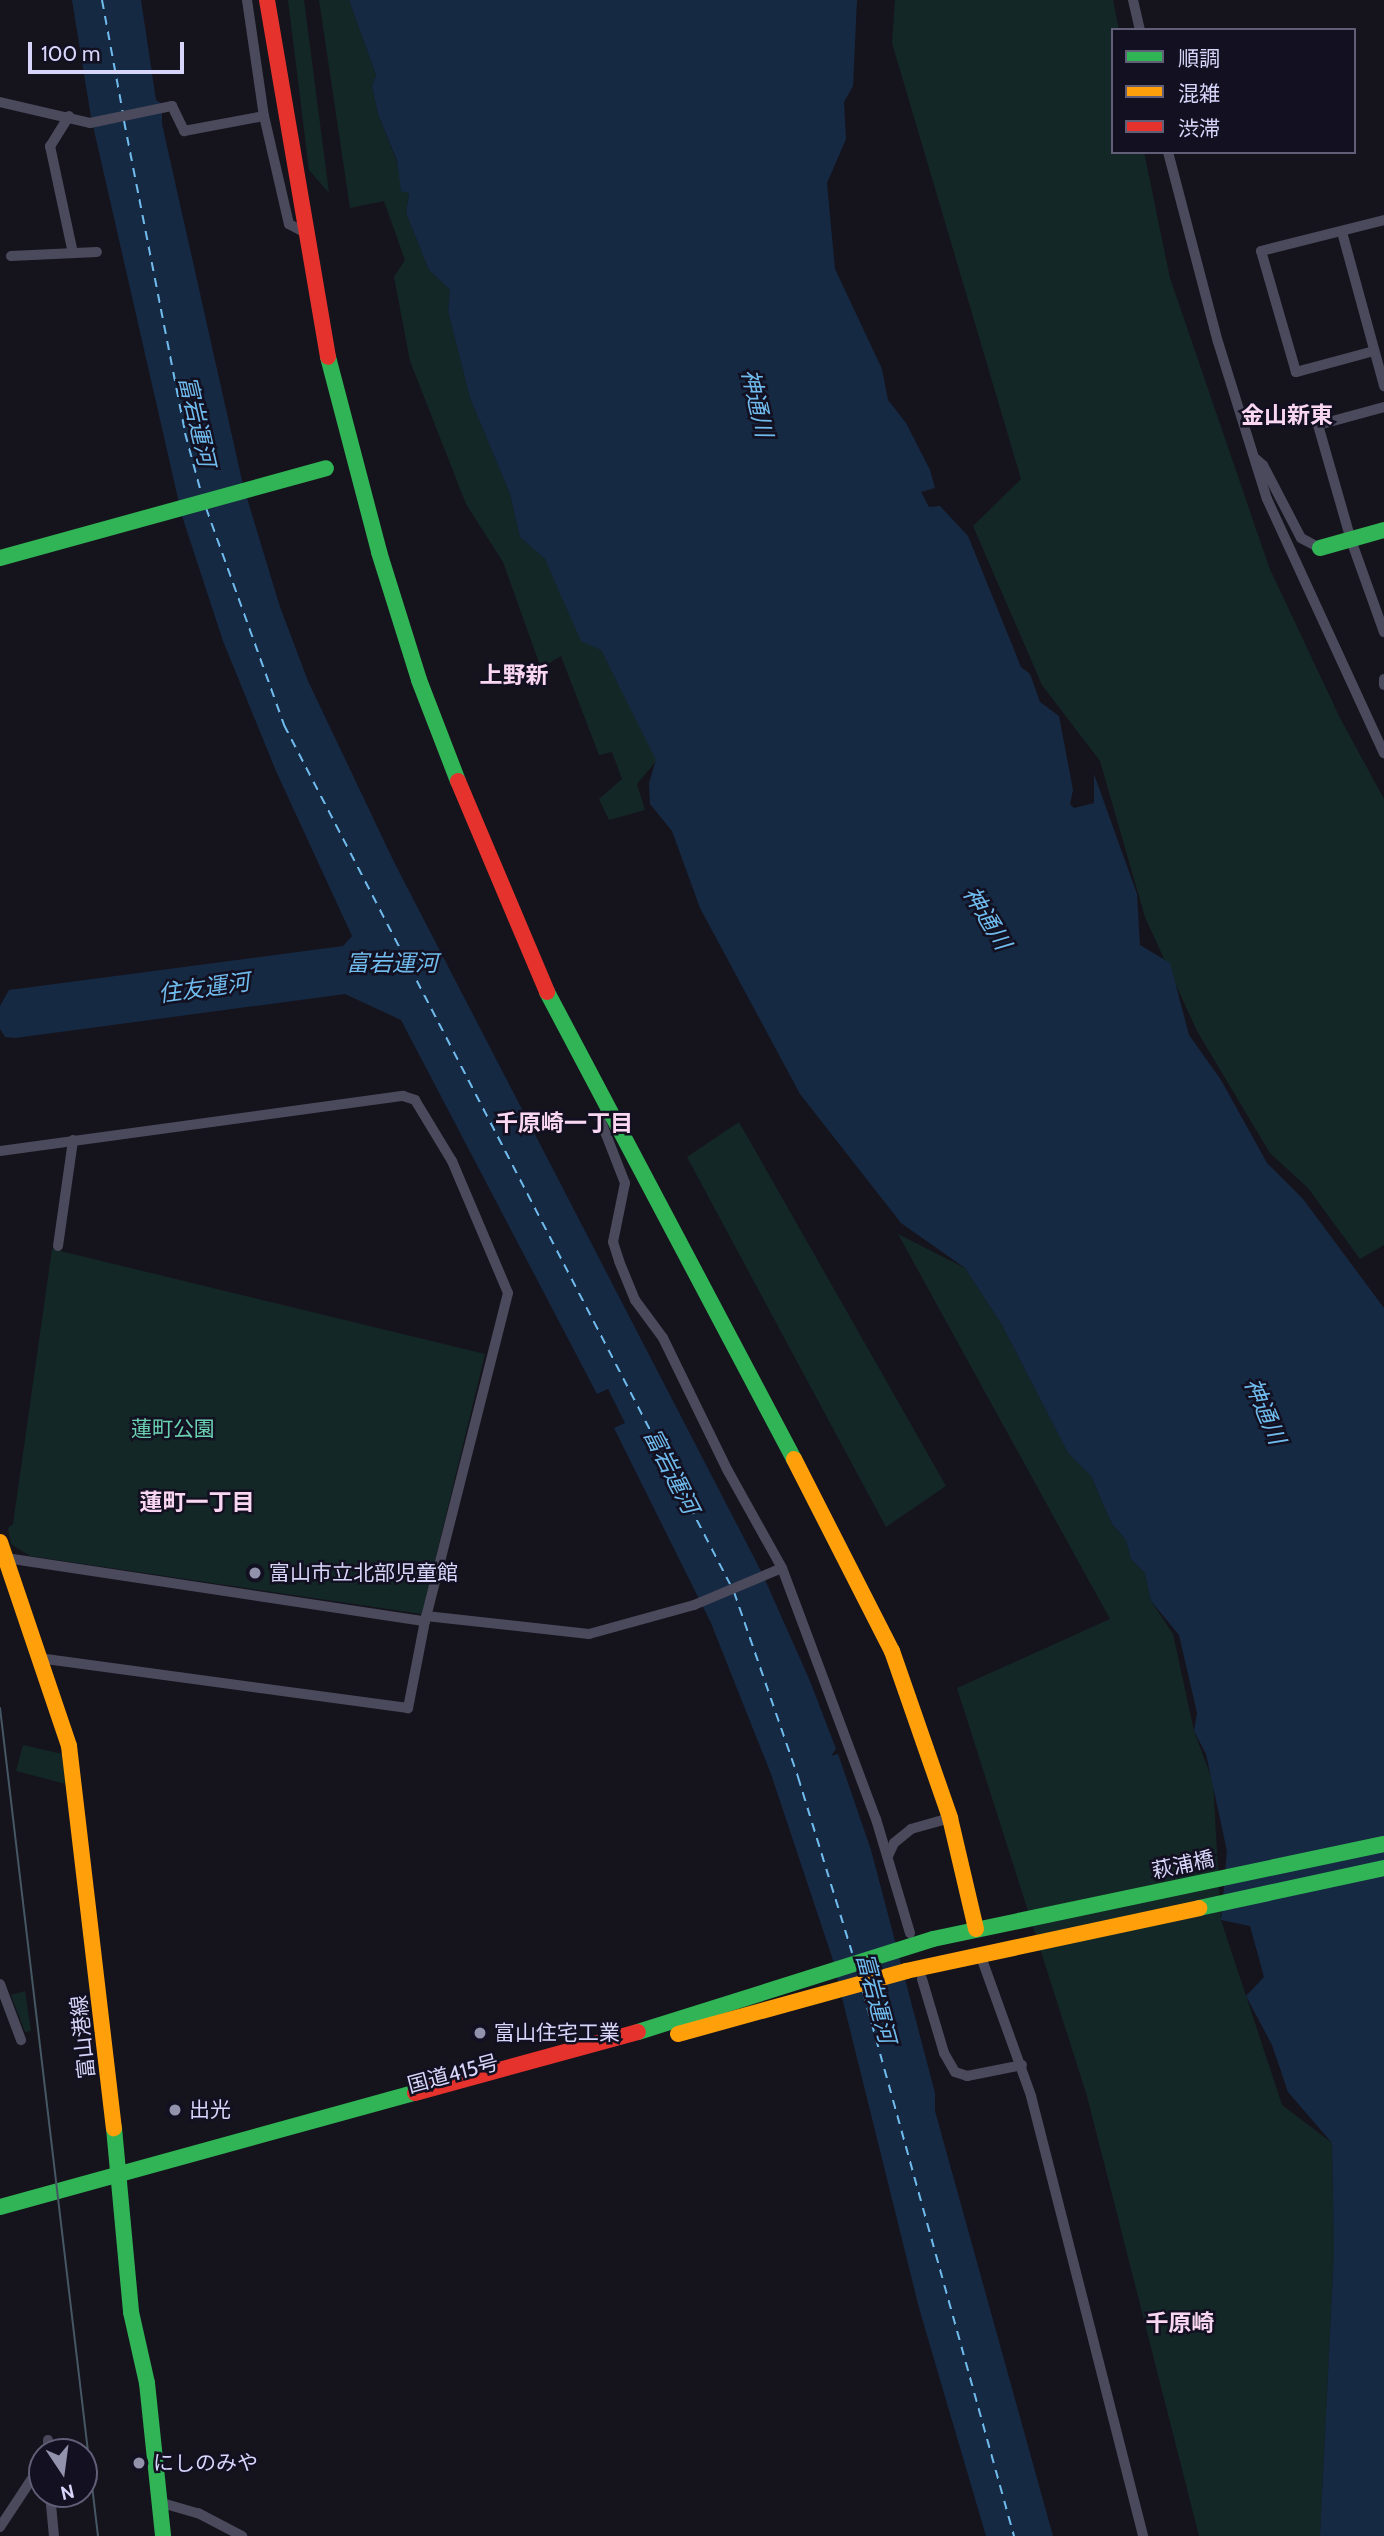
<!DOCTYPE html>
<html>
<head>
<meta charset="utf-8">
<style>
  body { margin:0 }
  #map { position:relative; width:1384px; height:2536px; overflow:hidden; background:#15141d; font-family:Cabin,"Noto Sans JP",sans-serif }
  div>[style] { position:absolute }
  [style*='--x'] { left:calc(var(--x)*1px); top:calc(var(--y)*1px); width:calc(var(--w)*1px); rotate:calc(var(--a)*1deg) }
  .green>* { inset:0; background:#142727 }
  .water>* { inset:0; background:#162942 }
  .ferry>* { height:2px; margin-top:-1px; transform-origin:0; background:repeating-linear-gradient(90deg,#70bbed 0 9px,transparent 0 16px) }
  .street>* { height:10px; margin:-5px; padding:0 5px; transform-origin:5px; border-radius:5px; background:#4b4a5c }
  .fast>* { height:16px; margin:-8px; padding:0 8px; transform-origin:8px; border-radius:8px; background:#30b455 }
  .slow>* { height:16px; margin:-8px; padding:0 8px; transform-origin:8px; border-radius:8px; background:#ff9f0a }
  .jam>* { height:16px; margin:-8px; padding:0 8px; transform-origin:8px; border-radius:8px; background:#e5322d }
  .tram>* { height:2px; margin:-1px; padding:0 1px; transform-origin:1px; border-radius:1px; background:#455763 }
  .dots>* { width:19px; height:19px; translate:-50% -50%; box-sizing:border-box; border:4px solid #121021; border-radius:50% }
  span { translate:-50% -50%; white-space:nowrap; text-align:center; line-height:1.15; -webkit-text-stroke:5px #121021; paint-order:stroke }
  .park-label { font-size:21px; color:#6ad1b1 }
  .poi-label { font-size:21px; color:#d7d6fa }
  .left { translate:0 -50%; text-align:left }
  .street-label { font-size:21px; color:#d7d6fa }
  .water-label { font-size:23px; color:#70bbed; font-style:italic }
  .neighbourhood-label { font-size:23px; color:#fad7f0; font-weight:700 }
  .legend { position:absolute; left:1111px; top:28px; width:245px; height:126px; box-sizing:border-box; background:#121021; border:2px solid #615f78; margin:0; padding:9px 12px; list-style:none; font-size:21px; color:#d7d6fa }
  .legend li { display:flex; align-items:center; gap:14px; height:35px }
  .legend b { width:35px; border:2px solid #615f78 }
  .north { position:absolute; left:28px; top:2438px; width:70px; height:70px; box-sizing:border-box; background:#121021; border:2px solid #615f78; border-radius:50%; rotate:167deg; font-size:19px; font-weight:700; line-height:28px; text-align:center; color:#d7d6fa }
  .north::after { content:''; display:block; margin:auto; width:24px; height:32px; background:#9392ad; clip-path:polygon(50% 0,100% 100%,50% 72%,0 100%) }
  .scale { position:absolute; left:28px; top:42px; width:156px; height:32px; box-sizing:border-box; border:4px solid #d7d6fa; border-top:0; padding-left:9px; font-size:21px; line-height:24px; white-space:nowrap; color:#d7d6fa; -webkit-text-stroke:5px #121021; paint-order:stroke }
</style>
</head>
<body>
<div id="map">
  <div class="green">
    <div style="clip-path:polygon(288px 0,304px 0,329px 193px,309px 170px)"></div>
    <div style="clip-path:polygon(319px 0,349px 0,376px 75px,372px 86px,378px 114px,409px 193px,406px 213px,429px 270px,450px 290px,448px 311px,470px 398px,510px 494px,520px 537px,545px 559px,601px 650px,657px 760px,637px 784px,645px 810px,609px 820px,599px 799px,622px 779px,612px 752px,599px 755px,561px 656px,541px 668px,503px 562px,466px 504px,410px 361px,394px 277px,405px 260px,384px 201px,350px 208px)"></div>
    <div style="clip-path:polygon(895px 0,1113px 0,1119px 30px,1113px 30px,1113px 152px,1144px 152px,1170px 278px,1269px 567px,1340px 718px,1384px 799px,1384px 1245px,1360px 1259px,1308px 1188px,1270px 1153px,1197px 1031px,1145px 917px,1100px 761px,1042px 685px,973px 526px,1021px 479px,892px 43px)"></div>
    <div style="clip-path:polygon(739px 1122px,946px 1486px,886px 1527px,687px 1157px)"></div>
    <div style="clip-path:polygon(898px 1234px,965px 1268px,1002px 1325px,1068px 1453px,1091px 1476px,1112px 1524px,1126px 1540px,1131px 1559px,1145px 1573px,1151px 1601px,1173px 1634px,1194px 1731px,1213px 1782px,1221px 1920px,1282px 2105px,1332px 2143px,1334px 2251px,1320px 2536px,1199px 2536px,1087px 2096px,957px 1688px,1110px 1619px)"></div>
    <div style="clip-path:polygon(52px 1249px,485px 1354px,422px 1614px,30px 1556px,11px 1544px,8px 1528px,13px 1524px)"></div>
    <div style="clip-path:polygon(23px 1745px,62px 1754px,66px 1784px,16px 1771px)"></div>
    <div style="clip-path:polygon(25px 1991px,31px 2031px,25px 2032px,11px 1995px)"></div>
  </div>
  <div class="water">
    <div style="clip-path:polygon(72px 0,141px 0,156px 100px,162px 104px,162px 124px,243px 485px,280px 607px,308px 681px,394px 862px,762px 1573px,810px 1681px,836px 1749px,831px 1756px,838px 1754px,871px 1850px,935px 2093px,935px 2111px,1053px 2536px,986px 2536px,919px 2308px,832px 1957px,771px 1774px,711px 1623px,614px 1428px,625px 1423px,608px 1389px,597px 1394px,401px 1020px,345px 994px,15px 1038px,5px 1037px,0 1029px,0 1006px,9px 990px,343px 946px,352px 936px,276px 771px,223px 641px,182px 516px,91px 117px)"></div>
    <div style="clip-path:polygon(349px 0,857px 0,853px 86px,844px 102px,846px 139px,827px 183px,835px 269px,882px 369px,888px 400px,906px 423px,930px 470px,935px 488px,921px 492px,929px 507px,940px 506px,968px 536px,1021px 667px,1030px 674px,1040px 702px,1059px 716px,1073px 790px,1070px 804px,1074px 808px,1094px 803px,1094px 774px,1137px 894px,1140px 945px,1170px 963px,1189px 1035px,1221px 1080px,1267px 1163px,1303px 1199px,1384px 1308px,1384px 2536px,1320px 2536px,1334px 2251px,1332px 2143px,1288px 2092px,1272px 2045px,1246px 1996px,1264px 1977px,1250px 1926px,1221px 1920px,1227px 1851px,1206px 1754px,1194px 1731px,1197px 1713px,1179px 1635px,1151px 1601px,1145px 1573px,1131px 1559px,1126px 1540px,1112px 1524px,1091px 1476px,1068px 1453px,1002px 1325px,965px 1268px,901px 1223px,800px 1094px,700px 908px,672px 831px,650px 804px,649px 783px,656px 760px,601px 650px,581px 641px,545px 559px,520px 537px,510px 494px,470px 398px,448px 311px,450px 290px,429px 270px,406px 213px,409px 193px,401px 191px,397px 161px,378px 114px,372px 86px,376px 75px)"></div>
  </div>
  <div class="ferry">
    <div style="--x:102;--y:0;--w:115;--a:79.5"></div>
    <div style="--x:124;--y:121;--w:318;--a:78.9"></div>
    <div style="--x:185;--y:433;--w:65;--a:74.9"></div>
    <div style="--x:206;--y:508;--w:231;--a:70.2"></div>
    <div style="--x:284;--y:725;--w:968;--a:62.56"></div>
    <div style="--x:734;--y:1592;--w:196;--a:70.9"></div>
    <div style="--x:798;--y:1777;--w:184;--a:72.9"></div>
    <div style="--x:863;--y:1992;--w:565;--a:74.49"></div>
  </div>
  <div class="street">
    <div style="--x:247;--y:0;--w:117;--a:81.7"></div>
    <div style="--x:1133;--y:0;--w:31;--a:77"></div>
    <div style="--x:0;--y:102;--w:92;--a:13.1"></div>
    <div style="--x:90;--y:123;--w:84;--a:-11.7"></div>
    <div style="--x:172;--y:106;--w:28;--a:64"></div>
    <div style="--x:184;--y:131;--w:81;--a:-10.6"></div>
    <div style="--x:264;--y:116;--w:111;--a:77"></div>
    <div style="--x:289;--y:224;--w:15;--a:28"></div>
    <div style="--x:69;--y:116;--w:36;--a:122"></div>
    <div style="--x:50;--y:146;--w:109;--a:77.9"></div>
    <div style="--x:1168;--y:152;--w:196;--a:75.3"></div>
    <div style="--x:1218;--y:342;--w:164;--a:72.7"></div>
    <div style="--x:1267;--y:499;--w:280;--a:65.3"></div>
    <div style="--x:1342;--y:232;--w:160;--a:74.7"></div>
    <div style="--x:11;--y:256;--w:86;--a:-2.7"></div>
    <div style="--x:1374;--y:351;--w:81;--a:164.9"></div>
    <div style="--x:1296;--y:372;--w:126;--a:-106.1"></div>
    <div style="--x:1261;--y:251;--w:127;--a:-14.1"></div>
    <div style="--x:1384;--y:407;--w:68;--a:164.7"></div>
    <div style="--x:1318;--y:425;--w:120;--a:74"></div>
    <div style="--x:1351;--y:540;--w:98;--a:70.3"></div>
    <div style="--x:1256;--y:459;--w:9;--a:41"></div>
    <div style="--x:1263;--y:465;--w:82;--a:62.5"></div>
    <div style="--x:1301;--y:538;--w:21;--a:28"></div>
    <div style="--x:1384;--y:679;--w:6;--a:90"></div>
    <div style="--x:605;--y:1112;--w:9;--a:126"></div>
    <div style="--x:600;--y:1119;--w:69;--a:68.7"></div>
    <div style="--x:625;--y:1183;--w:60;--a:101.5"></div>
    <div style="--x:613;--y:1242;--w:20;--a:72"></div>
    <div style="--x:619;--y:1261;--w:42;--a:67.7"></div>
    <div style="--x:635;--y:1300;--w:47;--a:53.6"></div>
    <div style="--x:663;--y:1338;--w:148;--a:64"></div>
    <div style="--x:728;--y:1471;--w:111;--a:60.9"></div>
    <div style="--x:782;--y:1568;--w:268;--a:69.5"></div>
    <div style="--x:876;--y:1819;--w:119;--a:73.4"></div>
    <div style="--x:0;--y:1151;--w:407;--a:-7.8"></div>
    <div style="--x:403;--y:1096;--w:13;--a:18"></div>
    <div style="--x:415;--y:1100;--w:71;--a:58.8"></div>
    <div style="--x:452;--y:1161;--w:143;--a:67"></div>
    <div style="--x:508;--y:1293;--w:343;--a:104.2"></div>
    <div style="--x:424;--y:1626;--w:84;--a:101"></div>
    <div style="--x:408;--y:1708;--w:371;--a:-172.3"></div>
    <div style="--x:58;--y:1246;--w:107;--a:-81.9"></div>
    <div style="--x:6;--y:1558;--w:424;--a:8.6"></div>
    <div style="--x:426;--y:1616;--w:164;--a:6.3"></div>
    <div style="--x:589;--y:1634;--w:109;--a:-15.4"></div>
    <div style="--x:694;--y:1605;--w:95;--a:-22.8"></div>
    <div style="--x:888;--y:1856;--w:14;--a:-65"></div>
    <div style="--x:894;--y:1843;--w:22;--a:-39"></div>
    <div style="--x:911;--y:1829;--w:41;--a:-15.8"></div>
    <div style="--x:980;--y:1954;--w:151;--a:70.2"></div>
    <div style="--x:1031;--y:2096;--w:454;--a:75.7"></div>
    <div style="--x:922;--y:1979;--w:77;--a:73.4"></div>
    <div style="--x:944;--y:2053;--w:22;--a:60"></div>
    <div style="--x:955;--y:2072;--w:13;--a:18"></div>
    <div style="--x:967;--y:2076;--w:56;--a:-11.3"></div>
    <div style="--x:0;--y:1984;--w:60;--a:69.4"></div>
    <div style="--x:48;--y:2452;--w:12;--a:-90"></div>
    <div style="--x:50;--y:2494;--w:42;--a:84.6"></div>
    <div style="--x:162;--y:2503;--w:37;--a:16"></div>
    <div style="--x:198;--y:2513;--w:50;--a:27.6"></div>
    <div style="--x:0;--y:2527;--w:56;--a:-56.6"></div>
    <div style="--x:31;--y:2480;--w:12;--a:-20"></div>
  </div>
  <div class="fast">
    <div style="--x:328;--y:357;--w:202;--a:75.3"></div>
    <div style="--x:379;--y:552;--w:134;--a:72.6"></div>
    <div style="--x:419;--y:680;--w:108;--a:68.9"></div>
    <div style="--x:1320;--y:548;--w:66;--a:-15.7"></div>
    <div style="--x:0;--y:558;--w:338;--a:-15.4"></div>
    <div style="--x:547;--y:992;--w:528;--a:62.13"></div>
    <div style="--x:1199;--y:1908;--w:189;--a:-12.2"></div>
    <div style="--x:638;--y:2032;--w:309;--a:-17.5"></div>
    <div style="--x:933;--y:1939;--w:461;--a:-11.9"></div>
    <div style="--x:114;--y:2128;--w:185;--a:84.7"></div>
    <div style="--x:131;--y:2312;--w:73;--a:77.3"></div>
    <div style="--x:147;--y:2383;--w:154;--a:84"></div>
    <div style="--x:0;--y:2207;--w:430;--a:-15.4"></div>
  </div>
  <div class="slow">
    <div style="--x:794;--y:1459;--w:216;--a:63"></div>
    <div style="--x:892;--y:1651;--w:177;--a:70.8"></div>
    <div style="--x:950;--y:1818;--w:114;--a:76.8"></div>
    <div style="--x:0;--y:1542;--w:215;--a:71.3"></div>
    <div style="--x:69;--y:1746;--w:385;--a:83.3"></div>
    <div style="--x:678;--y:2034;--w:237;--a:-15.4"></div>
    <div style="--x:906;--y:1971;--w:300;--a:-12.1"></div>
  </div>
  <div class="jam">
    <div style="--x:267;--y:0;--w:362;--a:80.3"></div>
    <div style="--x:458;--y:781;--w:229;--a:67.1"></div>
    <div style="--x:415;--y:2093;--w:231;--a:-15.3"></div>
  </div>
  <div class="tram">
    <div style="--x:0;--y:1708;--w:834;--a:83.25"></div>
  </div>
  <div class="dots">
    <div style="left:255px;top:1573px;background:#9392ad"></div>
    <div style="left:480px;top:2033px;background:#9392ad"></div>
    <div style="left:175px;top:2110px;background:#9392ad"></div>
    <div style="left:139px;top:2463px;background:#9392ad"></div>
  </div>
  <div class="park-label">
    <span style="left:173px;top:1429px">蓮町公園</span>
  </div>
  <div class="poi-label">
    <span class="left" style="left:269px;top:1573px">富山市立北部児童館</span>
    <span class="left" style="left:494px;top:2033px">富山住宅工業</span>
    <span class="left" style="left:189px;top:2110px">出光</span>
    <span class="left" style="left:153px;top:2463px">にしのみや</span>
  </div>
  <div class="street-label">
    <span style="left:1183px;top:1865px;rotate:-12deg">萩浦橋</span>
    <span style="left:83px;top:2037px;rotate:-96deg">富山港線</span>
    <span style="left:453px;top:2074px;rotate:-15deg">国道415号</span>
  </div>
  <div class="water-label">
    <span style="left:757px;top:403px;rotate:77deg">神通川</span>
    <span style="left:197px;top:421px;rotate:77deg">富岩運河</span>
    <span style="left:987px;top:918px;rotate:59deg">神通川</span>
    <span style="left:392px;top:963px">富岩運河</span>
    <span style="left:204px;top:988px;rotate:-8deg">住友運河</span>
    <span style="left:1265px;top:1411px;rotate:67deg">神通川</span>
    <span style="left:671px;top:1471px;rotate:63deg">富岩運河</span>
    <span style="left:876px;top:1998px;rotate:75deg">富岩運河</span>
  </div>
  <div class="neighbourhood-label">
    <span style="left:1287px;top:415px">金山新東</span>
    <span style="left:514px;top:675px">上野新</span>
    <span style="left:564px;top:1123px">千原崎一丁目</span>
    <span style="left:197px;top:1502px">蓮町一丁目</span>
    <span style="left:1180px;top:2323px">千原崎</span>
  </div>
  <ul class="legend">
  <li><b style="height:9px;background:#30b455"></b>順調</li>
  <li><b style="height:9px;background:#ff9f0a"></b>混雑</li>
  <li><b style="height:9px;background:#e5322d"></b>渋滞</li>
  </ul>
  <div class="north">N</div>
  <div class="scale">100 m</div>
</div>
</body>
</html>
